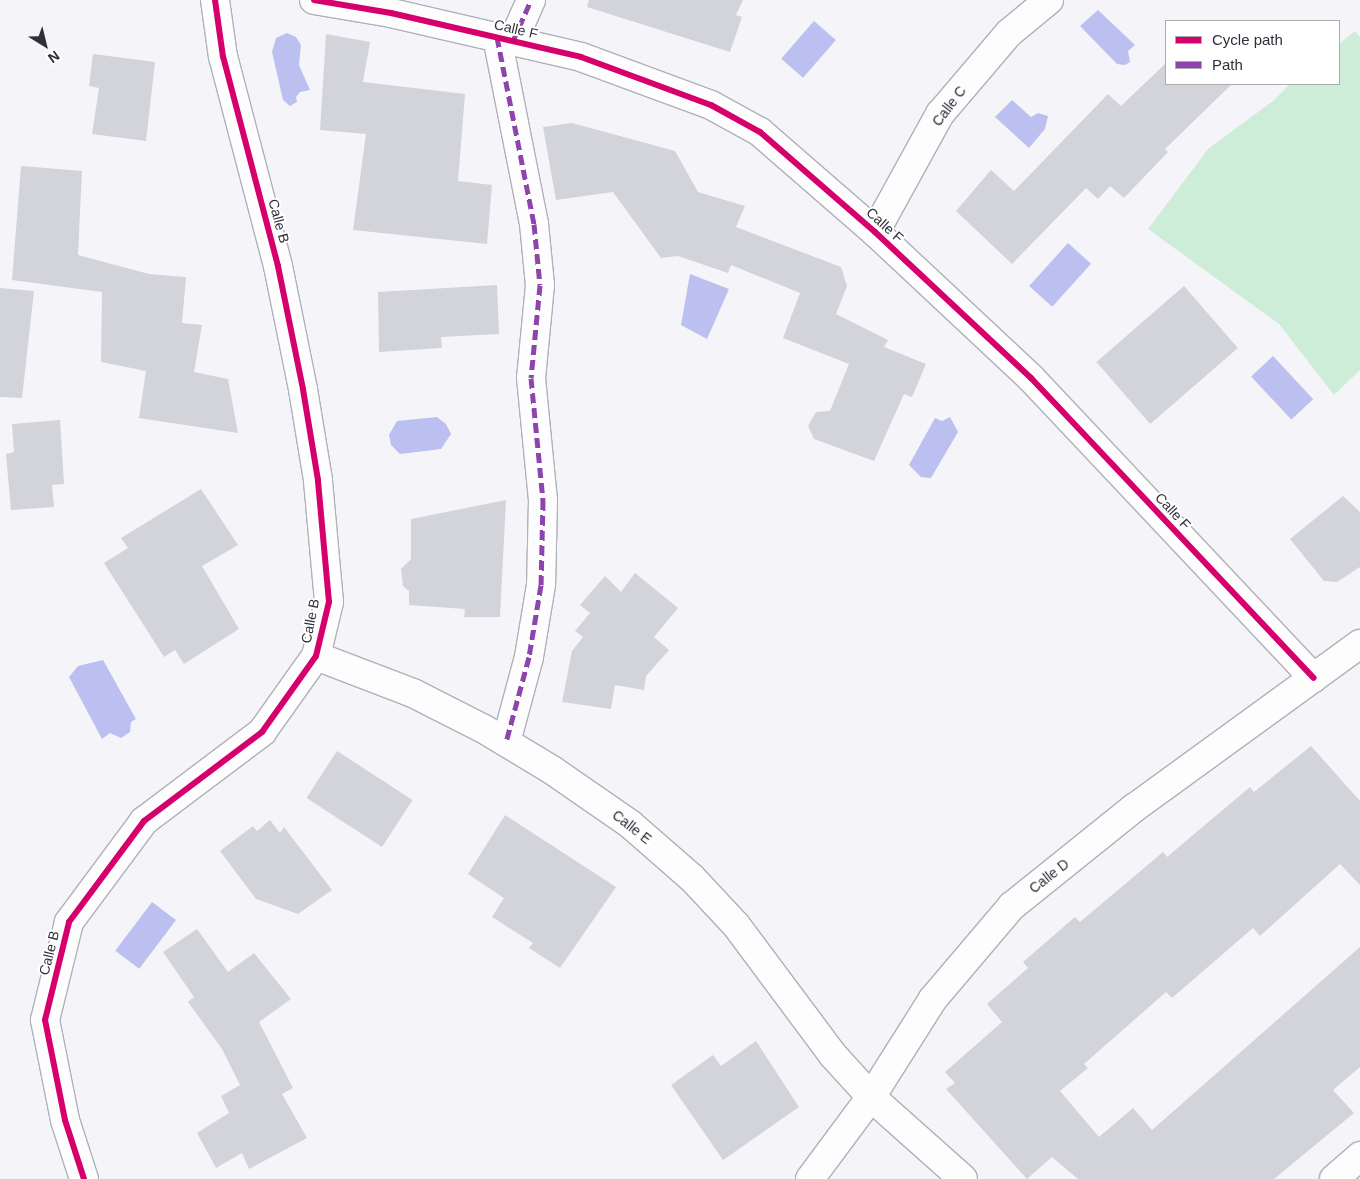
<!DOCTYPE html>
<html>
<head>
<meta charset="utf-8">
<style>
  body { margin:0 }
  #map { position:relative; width:1360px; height:1179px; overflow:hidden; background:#f4f4f9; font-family:Arial,sans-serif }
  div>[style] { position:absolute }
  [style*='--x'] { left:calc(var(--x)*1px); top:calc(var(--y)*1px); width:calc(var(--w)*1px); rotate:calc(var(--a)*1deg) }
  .green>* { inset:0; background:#cdedd9 }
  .water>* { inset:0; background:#bcc0f0; transform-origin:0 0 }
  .building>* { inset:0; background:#d3d4da; transform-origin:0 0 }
  .roads { filter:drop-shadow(1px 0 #b0b1b8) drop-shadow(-1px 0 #b0b1b8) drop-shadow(0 1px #b0b1b8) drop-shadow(0 -1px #b0b1b8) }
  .minor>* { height:28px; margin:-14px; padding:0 14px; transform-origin:14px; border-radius:14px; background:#fdfdfe }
  .quiet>* { height:5px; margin-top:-2.5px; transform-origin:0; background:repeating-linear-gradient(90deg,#8e44ad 0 10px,transparent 0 15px) }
  .cycleway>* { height:6px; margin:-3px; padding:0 3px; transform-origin:3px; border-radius:3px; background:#d6006c }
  span { translate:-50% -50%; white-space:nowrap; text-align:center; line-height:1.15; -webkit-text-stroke:4px #fff; paint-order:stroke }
  .street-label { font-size:14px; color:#2e2f39 }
  .legend { position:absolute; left:1165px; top:20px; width:175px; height:65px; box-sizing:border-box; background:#fff; border:1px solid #abacb0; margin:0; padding:6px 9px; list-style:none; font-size:15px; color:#2e2f39 }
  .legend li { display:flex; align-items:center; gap:10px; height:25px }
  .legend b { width:25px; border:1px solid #abacb0 }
  .north { position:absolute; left:20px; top:20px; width:50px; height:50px; -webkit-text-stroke:4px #fff; paint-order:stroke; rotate:144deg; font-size:14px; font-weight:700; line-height:20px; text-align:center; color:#2e2f39 }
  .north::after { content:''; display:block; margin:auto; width:18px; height:22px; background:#2e2f39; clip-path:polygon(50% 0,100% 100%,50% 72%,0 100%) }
</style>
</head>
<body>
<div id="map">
  <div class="green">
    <div style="clip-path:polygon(1355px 31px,1360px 37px,1360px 370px,1334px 395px,1279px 324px,1148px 229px,1209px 148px,1273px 101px,1290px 84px,1339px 84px,1339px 44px)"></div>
  </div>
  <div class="water">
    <div style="clip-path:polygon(1098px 10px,1135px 45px,1128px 51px,1130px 62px,1125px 65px,1117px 64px,1080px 26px)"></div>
    <div style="left:814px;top:21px;width:29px;height:50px;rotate:41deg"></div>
    <div style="clip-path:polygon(287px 33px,296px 37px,301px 45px,299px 65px,310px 90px,300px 92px,296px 97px,297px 102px,290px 106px,283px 100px,272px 52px,276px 38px)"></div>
    <div style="clip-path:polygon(1012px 100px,1031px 117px,1038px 113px,1048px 116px,1045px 129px,1029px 148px,995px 117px)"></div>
    <div style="left:1068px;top:243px;width:31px;height:58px;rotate:42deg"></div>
    <div style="clip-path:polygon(690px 274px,729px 289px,707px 339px,681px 325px)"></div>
    <div style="left:1273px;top:356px;width:59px;height:30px;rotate:47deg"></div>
    <div style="clip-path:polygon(437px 417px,446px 424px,451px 434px,441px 449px,400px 454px,391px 445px,389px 435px,397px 421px)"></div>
    <div style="clip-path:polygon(950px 417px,958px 432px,931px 478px,921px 477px,909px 465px,935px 418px,942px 421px)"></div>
    <div style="clip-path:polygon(103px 660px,136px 719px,131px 722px,130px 732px,121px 738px,110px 733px,102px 739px,69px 677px,78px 666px)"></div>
    <div style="left:152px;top:902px;width:30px;height:61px;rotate:37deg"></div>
  </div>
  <div class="building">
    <div style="clip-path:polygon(589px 0,743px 0,736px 15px,742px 17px,730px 52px,587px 7px)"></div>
    <div style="clip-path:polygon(326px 34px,370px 42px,363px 82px,465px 94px,458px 181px,492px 185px,487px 244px,353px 230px,366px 134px,320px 130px)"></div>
    <div style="clip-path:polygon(93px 54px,155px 62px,146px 141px,92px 134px,99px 88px,89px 86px)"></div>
    <div style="clip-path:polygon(1166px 63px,1166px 84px,1232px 84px,1165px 149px,1168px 152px,1124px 198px,1110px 186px,1098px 199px,1086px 188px,1012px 264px,956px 211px,991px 170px,1014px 191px,1108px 94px,1121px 106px)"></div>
    <div style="clip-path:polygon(572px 123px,675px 151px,698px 192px,745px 206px,736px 227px,841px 267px,847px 286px,836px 314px,888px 340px,884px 347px,926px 364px,912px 397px,904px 394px,874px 461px,814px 439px,808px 426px,816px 412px,830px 411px,849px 364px,783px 338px,800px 293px,731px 265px,728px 273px,678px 256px,661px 258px,613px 192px,556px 200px,543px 127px)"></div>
    <div style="clip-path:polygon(21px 166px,82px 171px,78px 255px,149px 274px,186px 277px,182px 323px,202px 325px,194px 372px,228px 379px,238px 433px,139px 418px,146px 371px,101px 362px,102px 292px,12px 280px)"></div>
    <div style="clip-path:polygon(497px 285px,499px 334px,441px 337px,442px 348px,379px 352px,378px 292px)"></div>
    <div style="left:1184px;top:286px;width:82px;height:116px;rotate:49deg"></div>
    <div style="clip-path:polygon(0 288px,34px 291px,22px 398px,0 397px)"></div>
    <div style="clip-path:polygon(60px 420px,64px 484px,52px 485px,54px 507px,11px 510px,6px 454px,14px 452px,12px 424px)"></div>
    <div style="clip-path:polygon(201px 489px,238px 545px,202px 566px,239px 629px,184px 664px,175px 650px,164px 657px,104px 563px,128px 548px,121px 538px)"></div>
    <div style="clip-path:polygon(1343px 496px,1360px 512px,1360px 567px,1337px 582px,1324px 581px,1290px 539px)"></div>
    <div style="clip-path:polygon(506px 500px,500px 617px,464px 617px,465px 609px,409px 605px,409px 591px,403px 586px,401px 569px,411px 559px,411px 519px)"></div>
    <div style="clip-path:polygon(635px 573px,678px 608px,654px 637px,669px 650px,646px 676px,644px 690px,615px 685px,611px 709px,562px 702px,572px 651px,583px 637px,575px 631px,590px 613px,580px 605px,605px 576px,621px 592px)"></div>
    <div style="clip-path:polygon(1311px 746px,1360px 801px,1360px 885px,1340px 864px,1260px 936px,1253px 928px,1172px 998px,1166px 992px,1084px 1064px,1088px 1068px,1060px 1091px,1099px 1137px,1133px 1108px,1152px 1130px,1360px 947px,1360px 1067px,1333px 1090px,1354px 1113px,1274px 1179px,1078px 1179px,1052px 1157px,1027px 1179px,946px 1089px,955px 1083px,945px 1072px,1002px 1022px,987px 1004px,1028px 968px,1023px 962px,1075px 917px,1080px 922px,1163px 852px,1167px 857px,1250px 787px,1254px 792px)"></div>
    <div style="left:337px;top:751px;width:90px;height:56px;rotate:33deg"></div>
    <div style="clip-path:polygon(505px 815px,616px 887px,560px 968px,529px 948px,533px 943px,492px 917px,504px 898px,468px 874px)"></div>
    <div style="clip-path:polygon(270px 820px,280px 833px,284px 827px,332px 890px,298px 914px,256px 899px,220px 851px,253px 826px,257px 831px)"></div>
    <div style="clip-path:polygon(197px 929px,228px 972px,254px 953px,291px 999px,259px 1022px,293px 1088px,282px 1094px,307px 1138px,249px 1169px,242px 1153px,216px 1168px,197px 1133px,229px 1113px,221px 1096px,240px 1085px,222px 1049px,188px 1002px,194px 997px,163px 952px)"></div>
    <div style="clip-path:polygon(756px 1041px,799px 1107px,723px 1160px,671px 1085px,713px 1055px,721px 1066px)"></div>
  </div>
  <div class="roads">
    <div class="minor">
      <div style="--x:314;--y:0;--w:78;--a:9.6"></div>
      <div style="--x:391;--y:13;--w:195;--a:13"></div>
      <div style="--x:581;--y:57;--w:139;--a:20.3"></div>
      <div style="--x:711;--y:105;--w:56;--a:28.9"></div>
      <div style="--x:760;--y:132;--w:152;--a:41"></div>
      <div style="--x:875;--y:232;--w:214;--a:43.1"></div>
      <div style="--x:1031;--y:378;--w:412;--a:46.7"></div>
      <div style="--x:497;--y:37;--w:191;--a:78.8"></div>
      <div style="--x:534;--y:224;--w:61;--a:84.4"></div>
      <div style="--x:540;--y:285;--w:93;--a:95.5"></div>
      <div style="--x:531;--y:378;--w:123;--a:84.4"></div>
      <div style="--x:543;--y:500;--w:85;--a:91.3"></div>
      <div style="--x:541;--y:585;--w:73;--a:99.5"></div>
      <div style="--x:529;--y:657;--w:88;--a:105.1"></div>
      <div style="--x:513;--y:41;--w:45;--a:-66.3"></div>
      <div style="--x:875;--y:232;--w:135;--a:-61.2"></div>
      <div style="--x:940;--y:114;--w:106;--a:-49.6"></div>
      <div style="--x:1009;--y:33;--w:52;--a:-39.5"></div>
      <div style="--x:316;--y:656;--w:104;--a:20.9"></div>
      <div style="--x:413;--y:693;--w:80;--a:26.9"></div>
      <div style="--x:484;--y:729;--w:79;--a:31.1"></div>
      <div style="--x:552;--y:770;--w:95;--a:34.7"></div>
      <div style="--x:630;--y:824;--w:82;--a:41.1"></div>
      <div style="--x:692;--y:878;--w:64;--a:46.9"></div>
      <div style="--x:736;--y:925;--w:161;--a:53.3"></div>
      <div style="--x:832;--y:1054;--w:58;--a:47.8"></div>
      <div style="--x:871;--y:1097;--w:123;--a:41.7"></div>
      <div style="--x:84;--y:1179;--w:62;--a:-107.9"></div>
      <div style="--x:65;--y:1120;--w:102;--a:-101.3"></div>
      <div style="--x:45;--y:1020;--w:101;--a:-76.2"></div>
      <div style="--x:69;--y:922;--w:126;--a:-53.4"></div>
      <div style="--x:144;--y:821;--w:148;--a:-37"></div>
      <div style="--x:262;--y:732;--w:93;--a:-54.6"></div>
      <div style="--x:316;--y:656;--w:56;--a:-76.5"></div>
      <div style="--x:329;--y:602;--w:122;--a:-95.2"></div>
      <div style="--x:318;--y:480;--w:92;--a:-99.4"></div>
      <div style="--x:303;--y:389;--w:126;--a:-101.5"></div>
      <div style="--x:278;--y:266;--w:216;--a:-104.7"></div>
      <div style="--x:223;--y:57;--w:58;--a:-98"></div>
      <div style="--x:810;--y:1179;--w:102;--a:-53.4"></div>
      <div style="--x:871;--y:1097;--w:116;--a:-57.7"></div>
      <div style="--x:933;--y:999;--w:122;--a:-49.7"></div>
      <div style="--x:1012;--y:906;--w:156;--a:-38.8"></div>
      <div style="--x:1134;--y:808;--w:279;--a:-36"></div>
      <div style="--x:1334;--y:1179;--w:35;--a:-41"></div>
    </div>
  </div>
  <div class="quiet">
    <div style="--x:497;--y:37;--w:191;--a:78.8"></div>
    <div style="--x:534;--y:224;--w:61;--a:84.4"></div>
    <div style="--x:540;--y:285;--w:93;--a:95.5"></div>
    <div style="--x:531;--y:378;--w:123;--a:84.4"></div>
    <div style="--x:543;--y:500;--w:85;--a:91.3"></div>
    <div style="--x:541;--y:585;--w:73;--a:99.5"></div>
    <div style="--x:529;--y:657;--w:88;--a:105.1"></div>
    <div style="--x:513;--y:41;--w:45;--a:-66.3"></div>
  </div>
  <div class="cycleway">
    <div style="--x:314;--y:0;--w:78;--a:9.6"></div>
    <div style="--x:391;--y:13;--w:195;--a:13"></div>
    <div style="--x:581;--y:57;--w:139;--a:20.3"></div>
    <div style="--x:711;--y:105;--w:56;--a:28.9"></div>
    <div style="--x:760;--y:132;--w:152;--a:41"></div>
    <div style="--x:875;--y:232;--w:214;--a:43.1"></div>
    <div style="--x:1031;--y:378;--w:412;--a:46.7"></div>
    <div style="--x:84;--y:1179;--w:62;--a:-107.9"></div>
    <div style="--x:65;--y:1120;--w:102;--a:-101.3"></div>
    <div style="--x:45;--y:1020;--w:101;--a:-76.2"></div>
    <div style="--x:69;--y:922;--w:126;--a:-53.4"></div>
    <div style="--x:144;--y:821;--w:148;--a:-37"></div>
    <div style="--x:262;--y:732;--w:93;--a:-54.6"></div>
    <div style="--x:316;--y:656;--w:56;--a:-76.5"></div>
    <div style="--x:329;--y:602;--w:122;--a:-95.2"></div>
    <div style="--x:318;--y:480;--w:92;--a:-99.4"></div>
    <div style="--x:303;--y:389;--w:126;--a:-101.5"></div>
    <div style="--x:278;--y:266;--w:216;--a:-104.7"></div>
    <div style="--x:223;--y:57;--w:58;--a:-98"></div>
  </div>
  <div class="street-label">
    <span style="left:516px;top:29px;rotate:13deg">Calle F</span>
    <span style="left:949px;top:106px;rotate:-53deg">Calle C</span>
    <span style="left:279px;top:221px;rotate:75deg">Calle B</span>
    <span style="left:885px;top:225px;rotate:42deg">Calle F</span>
    <span style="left:1173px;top:511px;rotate:47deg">Calle F</span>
    <span style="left:310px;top:621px;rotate:-79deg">Calle B</span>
    <span style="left:632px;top:827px;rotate:38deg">Calle E</span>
    <span style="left:1049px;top:876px;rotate:-38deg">Calle D</span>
    <span style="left:49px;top:953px;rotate:-76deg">Calle B</span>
  </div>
  <ul class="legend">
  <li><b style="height:6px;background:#d6006c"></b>Cycle path</li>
  <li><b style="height:6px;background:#8e44ad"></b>Path</li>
  </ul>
  <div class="north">N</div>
</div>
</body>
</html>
